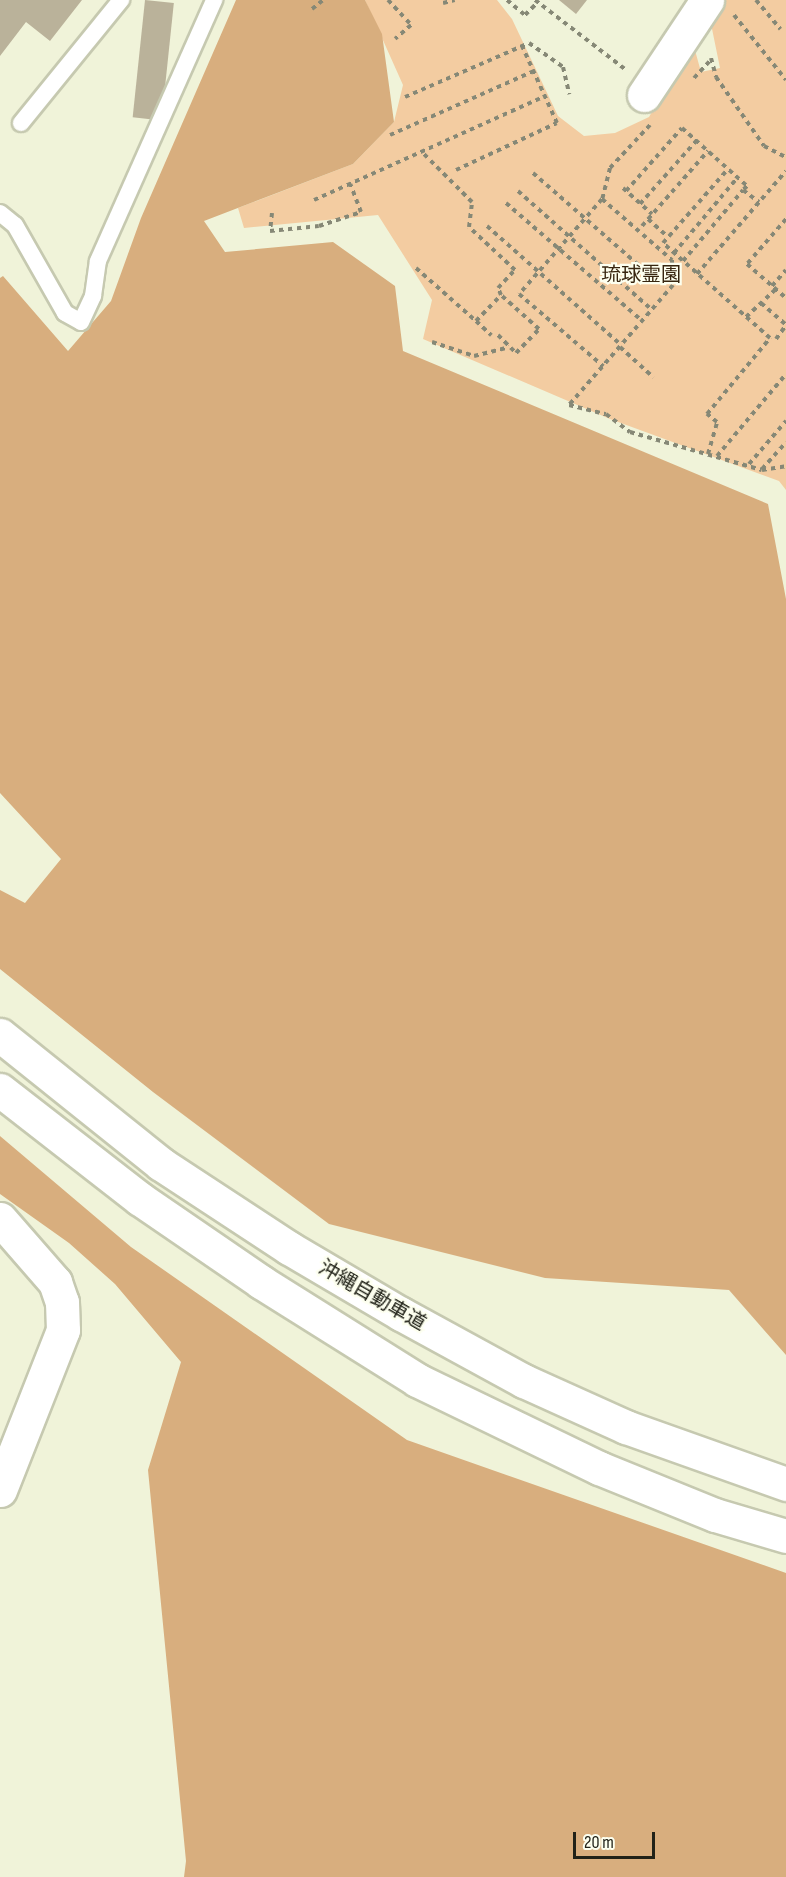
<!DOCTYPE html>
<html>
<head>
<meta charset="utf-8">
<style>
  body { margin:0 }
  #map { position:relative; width:786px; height:1877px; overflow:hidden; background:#f0f3d9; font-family:"Sofia Sans Condensed","Noto Sans JP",sans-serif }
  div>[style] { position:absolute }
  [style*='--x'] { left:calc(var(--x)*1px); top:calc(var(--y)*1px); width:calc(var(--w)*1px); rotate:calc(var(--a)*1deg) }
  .green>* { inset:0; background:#f3cca1 }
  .forest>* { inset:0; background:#d8ae7e }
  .building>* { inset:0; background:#bab29a; transform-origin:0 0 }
  .path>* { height:4px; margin-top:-2px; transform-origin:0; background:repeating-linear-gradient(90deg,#868876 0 4.5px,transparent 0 9px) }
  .roads { filter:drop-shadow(2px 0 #c6c9b0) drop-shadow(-2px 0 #c6c9b0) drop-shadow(0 2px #c6c9b0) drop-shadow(0 -2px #c6c9b0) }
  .service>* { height:16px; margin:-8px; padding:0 8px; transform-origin:8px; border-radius:8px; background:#fff }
  .minor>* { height:33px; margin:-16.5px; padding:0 16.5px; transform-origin:16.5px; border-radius:16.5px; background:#fff }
  .motorway>* { height:33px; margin:-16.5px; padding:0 16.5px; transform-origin:16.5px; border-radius:16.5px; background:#fff }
  span { translate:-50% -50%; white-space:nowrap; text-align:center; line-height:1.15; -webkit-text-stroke:4.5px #fdffef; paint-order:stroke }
  .park-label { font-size:20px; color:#37250f }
  .street-label { font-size:20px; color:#212218 }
  .scale { position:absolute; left:573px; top:1832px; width:82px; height:27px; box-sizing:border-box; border:3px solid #212218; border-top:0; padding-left:8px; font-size:18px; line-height:21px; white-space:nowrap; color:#212218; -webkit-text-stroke:4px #fdffef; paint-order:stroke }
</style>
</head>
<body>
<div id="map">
  <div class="green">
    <div style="clip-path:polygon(365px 0,497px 0,512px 19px,558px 116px,584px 136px,615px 133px,649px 117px,693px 43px,701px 72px,720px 68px,710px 19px,724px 0,786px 0,786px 490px,779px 481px,610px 419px,423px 339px,432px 300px,378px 215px,244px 228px,238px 208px,353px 164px,394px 122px,403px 85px)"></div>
  </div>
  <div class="forest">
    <div style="clip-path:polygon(236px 0,365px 0,382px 34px,394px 122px,353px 164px,204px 221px,225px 252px,333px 242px,395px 286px,403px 351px,768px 504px,786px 599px,786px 1355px,729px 1290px,545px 1278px,329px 1224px,153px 1092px,0 969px,0 890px,25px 903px,61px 859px,0 793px,0 278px,3px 276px,68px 351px,111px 301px,141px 218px)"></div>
    <div style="clip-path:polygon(0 1136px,131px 1247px,407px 1440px,786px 1573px,786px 1877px,184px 1877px,186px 1861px,148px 1470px,181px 1362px,115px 1284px,69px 1243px,0 1194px)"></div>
  </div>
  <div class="building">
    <div style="clip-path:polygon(0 0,82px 0,50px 41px,26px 22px,0 56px)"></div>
    <div style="left:145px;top:0;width:29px;height:118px;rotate:6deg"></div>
    <div style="clip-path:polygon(559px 0,587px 0,576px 14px)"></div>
  </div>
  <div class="path">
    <div style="--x:388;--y:0;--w:34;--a:47"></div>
    <div style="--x:411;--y:25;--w:21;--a:139"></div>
    <div style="--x:507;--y:0;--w:23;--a:40"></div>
    <div style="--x:525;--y:15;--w:18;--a:-45"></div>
    <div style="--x:535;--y:0;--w:113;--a:37.5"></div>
    <div style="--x:756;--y:0;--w:38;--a:50"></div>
    <div style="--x:443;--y:3;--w:12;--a:-14"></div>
    <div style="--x:312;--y:9;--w:14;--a:-39"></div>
    <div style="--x:734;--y:15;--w:83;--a:51.3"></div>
    <div style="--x:711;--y:58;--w:20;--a:75"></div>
    <div style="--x:716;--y:77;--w:84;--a:55.2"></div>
    <div style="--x:764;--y:146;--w:25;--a:27"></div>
    <div style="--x:694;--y:78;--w:26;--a:-47"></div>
    <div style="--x:405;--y:97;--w:135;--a:-23.5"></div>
    <div style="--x:529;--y:43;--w:42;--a:35.2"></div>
    <div style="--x:563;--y:67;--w:28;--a:77"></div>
    <div style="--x:650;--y:125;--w:59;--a:132.9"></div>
    <div style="--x:610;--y:168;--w:32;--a:104"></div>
    <div style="--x:602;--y:199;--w:93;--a:41.1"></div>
    <div style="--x:672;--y:260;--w:25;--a:88"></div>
    <div style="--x:673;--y:285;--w:159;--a:130.9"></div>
    <div style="--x:569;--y:405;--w:38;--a:14"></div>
    <div style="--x:606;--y:414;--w:30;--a:37"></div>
    <div style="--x:630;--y:432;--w:137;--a:16.1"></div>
    <div style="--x:762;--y:470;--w:24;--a:-9"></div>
    <div style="--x:390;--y:135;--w:158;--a:-24"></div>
    <div style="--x:456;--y:170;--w:111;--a:-25"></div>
    <div style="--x:557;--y:123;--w:85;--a:-114.4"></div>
    <div style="--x:533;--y:173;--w:155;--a:41.1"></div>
    <div style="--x:623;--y:188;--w:39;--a:42"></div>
    <div style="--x:518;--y:191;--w:179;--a:41.6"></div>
    <div style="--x:626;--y:191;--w:84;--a:-48.4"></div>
    <div style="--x:682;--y:128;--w:87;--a:41.7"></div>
    <div style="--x:747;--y:186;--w:6;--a:135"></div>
    <div style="--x:743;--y:190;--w:20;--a:37"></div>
    <div style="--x:602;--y:199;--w:126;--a:131.1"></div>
    <div style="--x:519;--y:294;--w:111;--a:40.6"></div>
    <div style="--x:314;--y:200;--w:253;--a:-24.2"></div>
    <div style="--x:506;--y:203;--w:180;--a:40.9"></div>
    <div style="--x:640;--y:204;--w:86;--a:-48.3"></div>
    <div style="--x:272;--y:213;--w:18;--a:96"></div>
    <div style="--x:270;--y:231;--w:49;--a:-5.8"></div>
    <div style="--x:319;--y:226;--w:44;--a:-18.4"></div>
    <div style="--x:361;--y:212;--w:30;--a:-111"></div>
    <div style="--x:648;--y:219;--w:27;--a:42"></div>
    <div style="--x:786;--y:219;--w:60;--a:130.9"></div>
    <div style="--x:747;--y:264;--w:52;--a:41.1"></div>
    <div style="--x:487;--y:226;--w:179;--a:41.6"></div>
    <div style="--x:642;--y:226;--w:100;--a:-48.7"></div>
    <div style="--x:674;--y:253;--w:99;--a:-49.9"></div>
    <div style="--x:683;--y:261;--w:93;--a:-49.8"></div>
    <div style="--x:416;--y:268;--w:80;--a:41.5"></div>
    <div style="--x:476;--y:321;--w:36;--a:-46"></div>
    <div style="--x:501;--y:295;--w:8;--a:-113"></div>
    <div style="--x:498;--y:288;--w:25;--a:-47"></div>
    <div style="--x:515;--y:270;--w:63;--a:-136.9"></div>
    <div style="--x:469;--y:227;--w:25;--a:-83"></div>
    <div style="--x:472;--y:202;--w:71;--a:-135"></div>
    <div style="--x:697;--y:274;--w:136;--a:-49.2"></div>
    <div style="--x:772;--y:286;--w:21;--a:-49"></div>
    <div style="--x:761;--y:303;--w:33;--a:41"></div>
    <div style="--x:746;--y:317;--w:41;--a:-43"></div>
    <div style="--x:476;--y:321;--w:21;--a:43"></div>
    <div style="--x:498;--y:335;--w:25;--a:45"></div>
    <div style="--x:516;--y:353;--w:33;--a:-46"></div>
    <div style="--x:539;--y:329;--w:51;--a:-138.2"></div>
    <div style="--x:776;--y:339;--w:17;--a:-54"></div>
    <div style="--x:432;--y:342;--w:44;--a:18.4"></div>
    <div style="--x:474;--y:356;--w:36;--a:-14"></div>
    <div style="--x:620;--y:347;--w:45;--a:42.3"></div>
    <div style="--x:708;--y:454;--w:33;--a:-74"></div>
    <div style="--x:717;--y:422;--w:13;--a:-141"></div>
    <div style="--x:707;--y:414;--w:99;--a:-50.3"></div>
    <div style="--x:770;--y:338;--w:143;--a:-138.4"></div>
    <div style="--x:663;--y:243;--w:98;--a:-48.7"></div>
    <div style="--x:717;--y:456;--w:107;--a:-49.9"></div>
    <div style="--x:749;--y:464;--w:57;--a:-49.3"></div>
    <div style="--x:762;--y:469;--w:36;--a:-48"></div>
  </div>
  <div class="roads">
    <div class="service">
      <div style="--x:21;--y:123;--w:159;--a:-50.9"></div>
      <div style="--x:0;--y:213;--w:19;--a:39"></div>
      <div style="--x:15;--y:225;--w:101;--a:60.4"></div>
      <div style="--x:65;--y:313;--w:18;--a:29"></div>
      <div style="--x:81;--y:322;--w:29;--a:-65"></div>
      <div style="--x:93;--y:296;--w:35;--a:-82"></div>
      <div style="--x:98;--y:261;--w:286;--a:-66"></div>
    </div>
    <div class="minor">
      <div style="--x:644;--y:95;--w:114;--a:-56.4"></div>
      <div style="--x:0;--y:1219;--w:84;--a:48.9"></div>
      <div style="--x:55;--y:1282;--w:21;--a:71"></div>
      <div style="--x:62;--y:1302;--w:28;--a:88"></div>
      <div style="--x:63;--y:1330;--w:172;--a:111.5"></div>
    </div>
    <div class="motorway">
      <div style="--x:0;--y:1035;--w:206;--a:38.7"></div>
      <div style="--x:161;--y:1164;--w:153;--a:33.3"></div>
      <div style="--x:289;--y:1248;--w:130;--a:30.5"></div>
      <div style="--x:401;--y:1314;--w:140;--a:28.6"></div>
      <div style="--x:524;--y:1381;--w:112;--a:24.3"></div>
      <div style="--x:626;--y:1427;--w:170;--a:19.6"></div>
      <div style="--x:0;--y:1090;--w:177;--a:37.9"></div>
      <div style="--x:140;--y:1199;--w:147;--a:34.4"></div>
      <div style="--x:261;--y:1282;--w:184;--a:32.1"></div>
      <div style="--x:417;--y:1380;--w:202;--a:25.8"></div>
      <div style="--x:599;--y:1468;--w:125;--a:22.1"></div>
      <div style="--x:715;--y:1515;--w:74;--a:16.5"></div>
    </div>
  </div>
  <div class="park-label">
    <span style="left:641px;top:275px">琉球霊園</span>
  </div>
  <div class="street-label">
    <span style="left:372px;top:1296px;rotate:30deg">沖縄自動車道</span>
  </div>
  <div class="scale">20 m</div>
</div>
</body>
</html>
